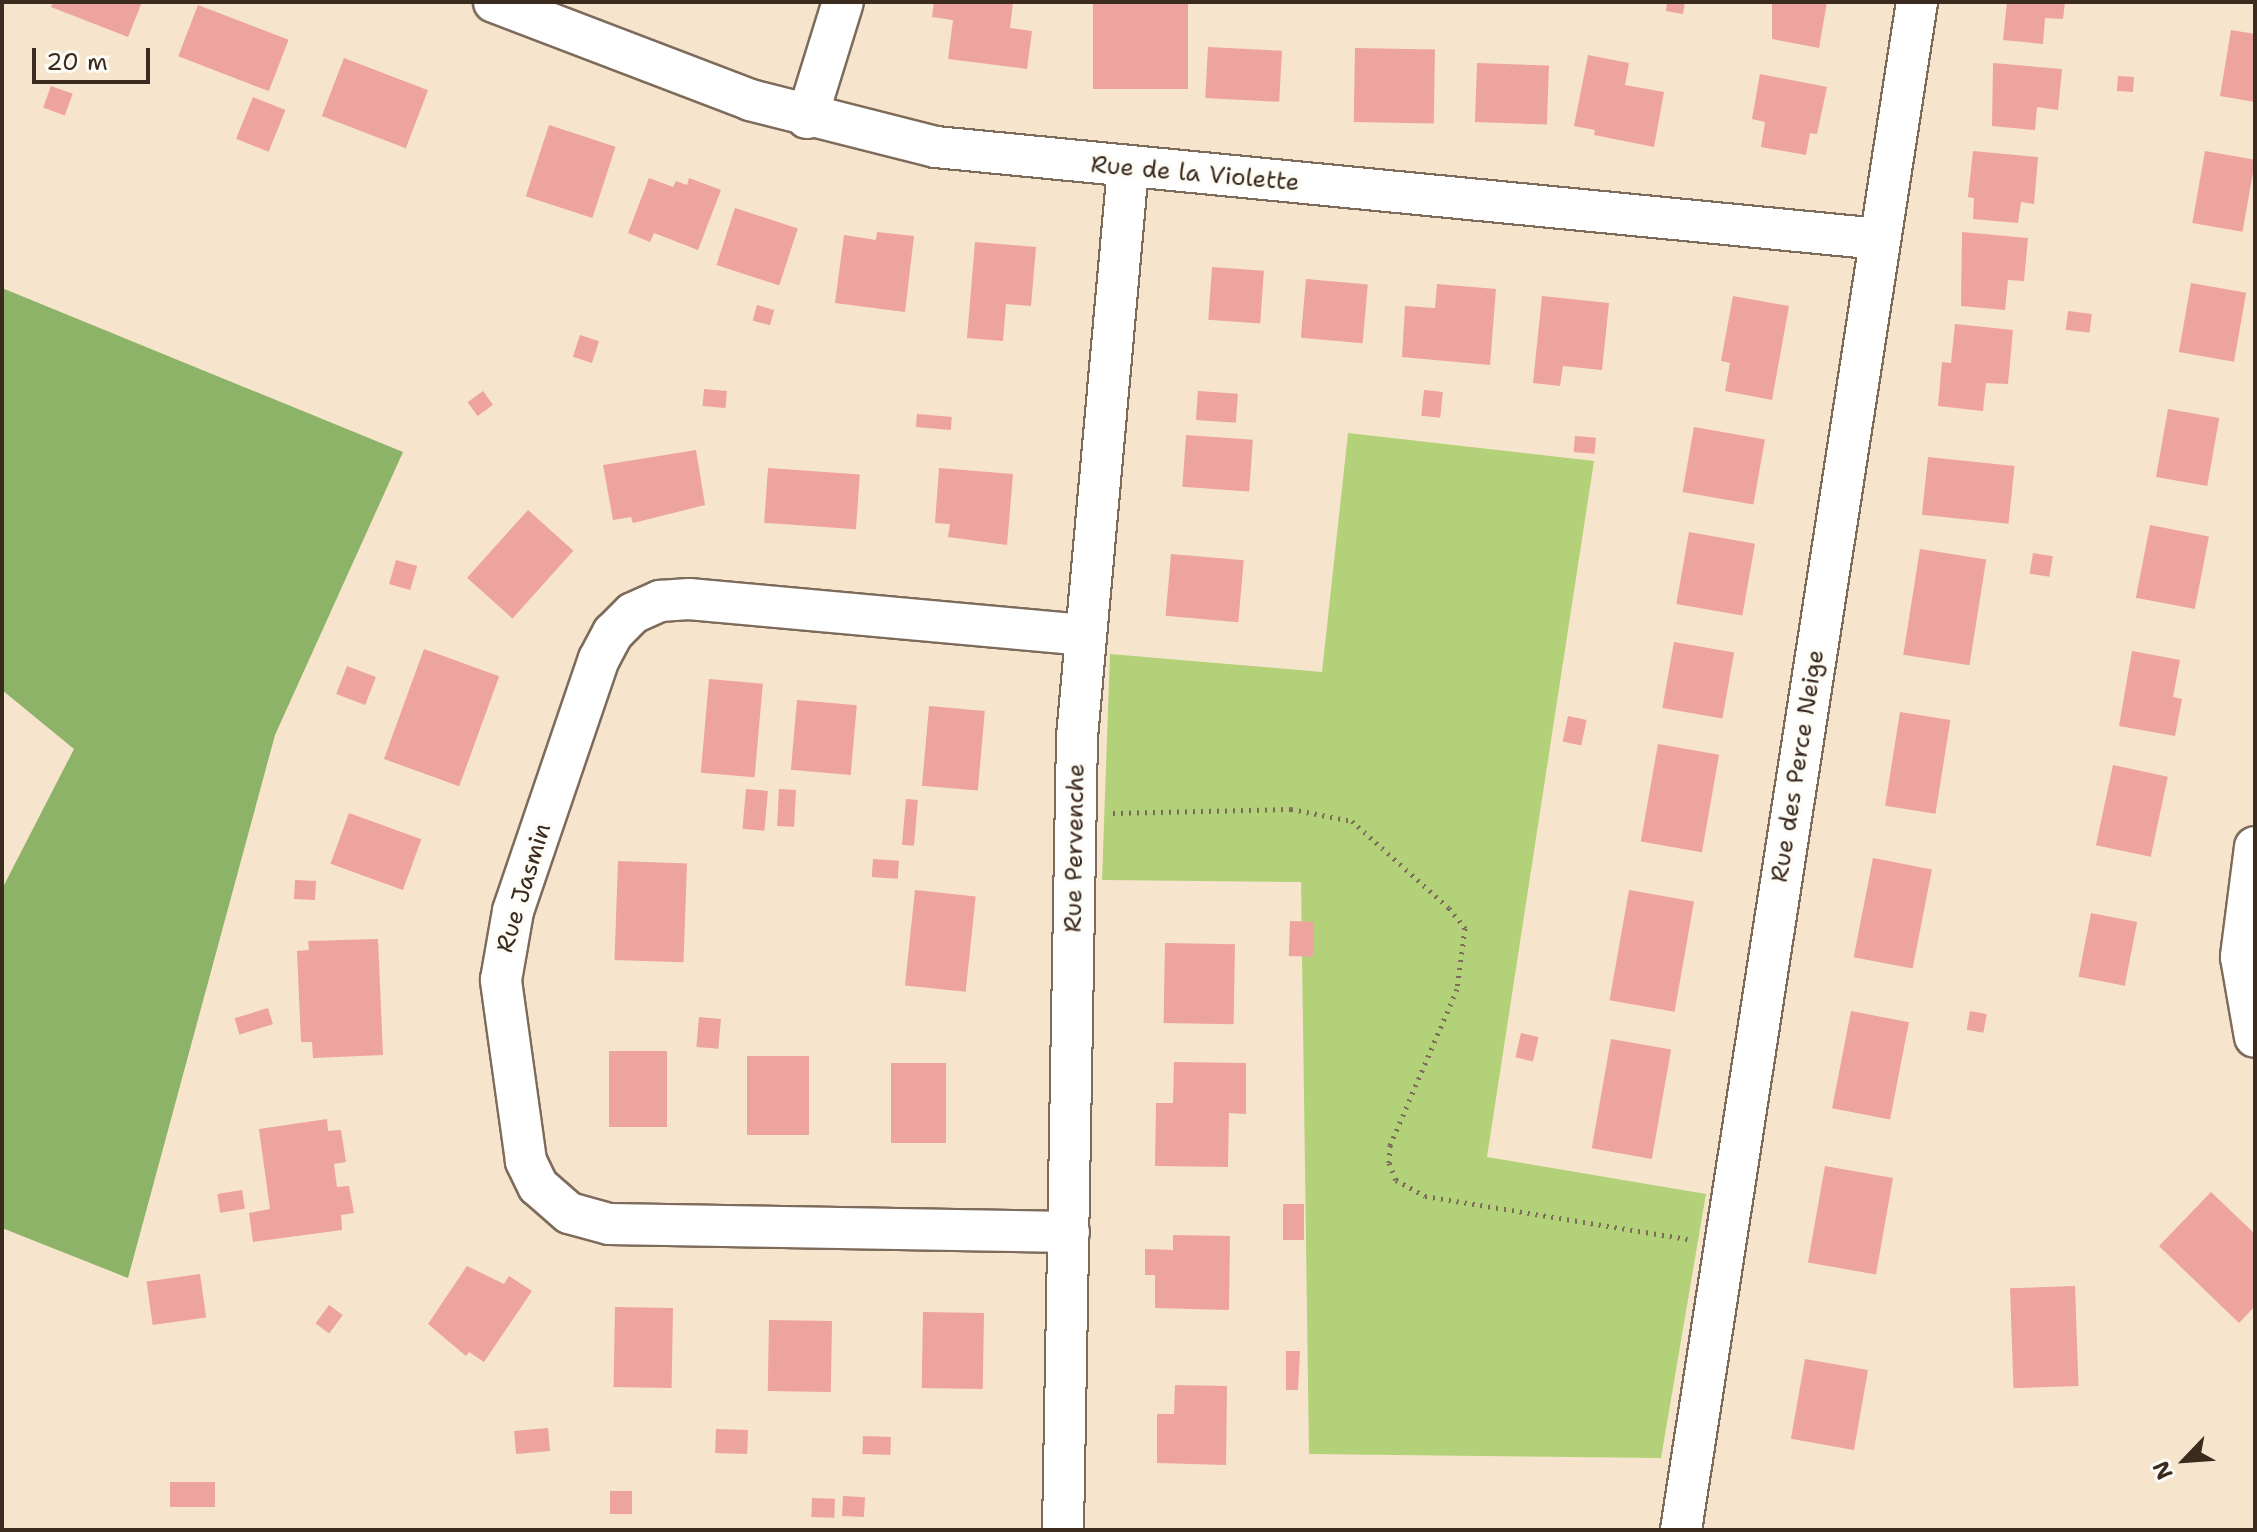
<!DOCTYPE html>
<html>
<head>
<meta charset="utf-8">
<style>
  body { margin:0 }
  #map { position:relative; width:2257px; height:1532px; overflow:hidden; background:#f7e4cd; font-family:"Shantell Sans",sans-serif }
  div>[style] { position:absolute }
  [style*='--x'] { left:calc(var(--x)*1px); top:calc(var(--y)*1px); width:calc(var(--w)*1px); rotate:calc(var(--a)*1deg) }
  .green>* { inset:0; background:#b2d178 }
  .forest>* { inset:0; background:#8db368 }
  .building>* { inset:0; background:#eda39e; transform-origin:0 0 }
  .path>* { height:5px; margin-top:-2.5px; transform-origin:0; background:repeating-linear-gradient(90deg,#7d6b5b 0 2px,transparent 0 8px) }
  .roads { filter:drop-shadow(2px 0 #7d6b5b) drop-shadow(-2px 0 #7d6b5b) drop-shadow(0 2px #7d6b5b) drop-shadow(0 -2px #7d6b5b) }
  .minor>* { height:40px; margin:-20px; padding:0 20px; transform-origin:20px; border-radius:20px; background:#fff }
  span { translate:-50% -50%; white-space:nowrap; text-align:center; line-height:1.15; -webkit-text-stroke:7px #fdfcf7; paint-order:stroke }
  .street-label { font-size:24px; color:#3b2a1e }
  .frame { position:absolute; inset:0; border:4px solid #3b2a1e; pointer-events:none }
  .north { position:absolute; left:2145px; top:1420px; width:80px; height:80px; -webkit-text-stroke:6px #fdfcf7; paint-order:stroke; rotate:245deg; font-size:22px; font-weight:700; line-height:32px; text-align:center; color:#3b2a1e }
  .north::after { content:''; display:block; margin:auto; width:28px; height:36px; background:#3b2a1e; clip-path:polygon(50% 0,100% 100%,50% 72%,0 100%) }
  .scale { position:absolute; left:32px; top:48px; width:118px; height:36px; box-sizing:border-box; border:4px solid #3b2a1e; border-top:0; padding-left:10px; font-size:24px; line-height:28px; white-space:nowrap; color:#3b2a1e; -webkit-text-stroke:6px #fdfcf7; paint-order:stroke }
</style>
</head>
<body>
<div id="map">
  <div class="green">
    <div style="clip-path:polygon(1348px 433px,1594px 461px,1487px 1157px,1706px 1194px,1661px 1458px,1309px 1454px,1301px 882px,1102px 880px,1110px 654px,1322px 672px)"></div>
  </div>
  <div class="forest">
    <div style="clip-path:polygon(2px 288px,403px 452px,275px 735px,128px 1278px,2px 1228px,2px 889px,74px 749px,2px 690px)"></div>
  </div>
  <div class="building">
    <div style="clip-path:polygon(53px 2px,142px 2px,128px 37px,51px 7px)"></div>
    <div style="clip-path:polygon(934px 2px,1013px 2px,1010px 28px,1032px 31px,1027px 69px,948px 59px,953px 20px,932px 17px)"></div>
    <div style="left:1093px;top:2px;width:95px;height:87px"></div>
    <div style="clip-path:polygon(1667px 2px,1685px 2px,1683px 14px,1666px 11px)"></div>
    <div style="clip-path:polygon(1772px 2px,1827px 2px,1819px 48px,1772px 39px)"></div>
    <div style="clip-path:polygon(2007px 2px,2065px 2px,2063px 19px,2045px 18px,2043px 44px,2003px 40px)"></div>
    <div style="left:198px;top:5px;width:97px;height:55px;rotate:21deg"></div>
    <div style="clip-path:polygon(2231px 30px,2255px 34px,2255px 102px,2220px 96px)"></div>
    <div style="left:1208px;top:47px;width:74px;height:51px;rotate:3deg"></div>
    <div style="left:1355px;top:48px;width:80px;height:74px;rotate:1deg"></div>
    <div style="clip-path:polygon(1588px 55px,1629px 63px,1625px 85px,1664px 92px,1654px 147px,1594px 135px,1595px 130px,1574px 126px)"></div>
    <div style="left:344px;top:58px;width:90px;height:62px;rotate:21deg"></div>
    <div style="left:1477px;top:63px;width:72px;height:59px;rotate:2deg"></div>
    <div style="clip-path:polygon(1993px 63px,2062px 69px,2058px 110px,2037px 107px,2035px 130px,1992px 126px)"></div>
    <div style="clip-path:polygon(1760px 74px,1827px 87px,1817px 134px,1810px 133px,1806px 155px,1761px 147px,1765px 122px,1752px 119px)"></div>
    <div style="left:2118px;top:76px;width:16px;height:15px;rotate:4deg"></div>
    <div style="left:51px;top:86px;width:23px;height:23px;rotate:20deg"></div>
    <div style="left:253px;top:97px;width:35px;height:45px;rotate:22deg"></div>
    <div style="left:549px;top:125px;width:70px;height:75px;rotate:18deg"></div>
    <div style="clip-path:polygon(1973px 151px,2038px 157px,2034px 204px,2021px 202px,2018px 223px,1973px 219px,1974px 198px,1968px 197px)"></div>
    <div style="left:2205px;top:151px;width:51px;height:73px;rotate:10deg"></div>
    <div style="clip-path:polygon(649px 178px,673px 187px,676px 181px,687px 185px,689px 178px,721px 190px,698px 250px,654px 233px,650px 242px,628px 233px)"></div>
    <div style="left:735px;top:208px;width:66px;height:60px;rotate:18deg"></div>
    <div style="clip-path:polygon(877px 232px,914px 236px,905px 312px,835px 303px,844px 235px,876px 240px)"></div>
    <div style="clip-path:polygon(1962px 232px,2028px 238px,2024px 281px,2008px 280px,2005px 310px,1961px 306px)"></div>
    <div style="clip-path:polygon(975px 242px,1036px 247px,1031px 306px,1006px 304px,1003px 341px,967px 338px)"></div>
    <div style="left:1212px;top:267px;width:52px;height:53px;rotate:4deg"></div>
    <div style="left:1306px;top:279px;width:62px;height:59px;rotate:5deg"></div>
    <div style="left:2191px;top:283px;width:56px;height:70px;rotate:10deg"></div>
    <div style="clip-path:polygon(1437px 284px,1496px 289px,1490px 365px,1402px 357px,1405px 306px,1435px 308px)"></div>
    <div style="clip-path:polygon(1542px 296px,1609px 303px,1602px 370px,1563px 366px,1560px 386px,1533px 383px)"></div>
    <div style="clip-path:polygon(1733px 296px,1789px 306px,1772px 400px,1725px 391px,1730px 363px,1721px 361px)"></div>
    <div style="left:757px;top:305px;width:18px;height:16px;rotate:16deg"></div>
    <div style="left:2068px;top:311px;width:24px;height:19px;rotate:7deg"></div>
    <div style="clip-path:polygon(1955px 324px,2013px 330px,2008px 384px,1986px 383px,1983px 411px,1938px 406px,1942px 362px,1951px 363px)"></div>
    <div style="left:580px;top:335px;width:20px;height:23px;rotate:18deg"></div>
    <div style="left:704px;top:389px;width:23px;height:17px;rotate:5deg"></div>
    <div style="left:1424px;top:390px;width:19px;height:26px;rotate:6deg"></div>
    <div style="left:483px;top:391px;width:17px;height:19px;rotate:54deg"></div>
    <div style="left:1198px;top:391px;width:40px;height:29px;rotate:4deg"></div>
    <div style="left:2168px;top:409px;width:52px;height:69px;rotate:10deg"></div>
    <div style="left:917px;top:414px;width:35px;height:13px;rotate:5deg"></div>
    <div style="left:1694px;top:427px;width:72px;height:66px;rotate:10deg"></div>
    <div style="left:1186px;top:435px;width:67px;height:52px;rotate:4deg"></div>
    <div style="left:1575px;top:436px;width:21px;height:16px;rotate:5deg"></div>
    <div style="clip-path:polygon(696px 450px,705px 505px,633px 523px,631px 517px,613px 520px,603px 465px)"></div>
    <div style="left:1928px;top:457px;width:87px;height:58px;rotate:6deg"></div>
    <div style="left:768px;top:468px;width:92px;height:55px;rotate:4deg"></div>
    <div style="clip-path:polygon(939px 468px,1013px 474px,1007px 545px,948px 537px,950px 524px,935px 523px)"></div>
    <div style="left:528px;top:510px;width:61px;height:91px;rotate:42deg"></div>
    <div style="left:2150px;top:525px;width:60px;height:74px;rotate:11deg"></div>
    <div style="left:1689px;top:532px;width:67px;height:73px;rotate:10deg"></div>
    <div style="left:1920px;top:549px;width:67px;height:107px;rotate:9deg"></div>
    <div style="left:2033px;top:553px;width:20px;height:21px;rotate:9deg"></div>
    <div style="left:1171px;top:554px;width:73px;height:62px;rotate:5deg"></div>
    <div style="left:396px;top:560px;width:22px;height:25px;rotate:16deg"></div>
    <div style="left:1674px;top:642px;width:61px;height:67px;rotate:10deg"></div>
    <div style="left:424px;top:649px;width:80px;height:117px;rotate:20deg"></div>
    <div style="clip-path:polygon(2132px 651px,2180px 660px,2173px 697px,2182px 699px,2175px 736px,2119px 726px)"></div>
    <div style="left:347px;top:666px;width:31px;height:30px;rotate:21deg"></div>
    <div style="left:709px;top:679px;width:54px;height:94px;rotate:5deg"></div>
    <div style="left:797px;top:700px;width:60px;height:70px;rotate:5deg"></div>
    <div style="left:929px;top:706px;width:56px;height:80px;rotate:5deg"></div>
    <div style="left:1900px;top:712px;width:51px;height:95px;rotate:9deg"></div>
    <div style="left:1568px;top:716px;width:19px;height:26px;rotate:12deg"></div>
    <div style="left:1658px;top:744px;width:62px;height:99px;rotate:10deg"></div>
    <div style="left:2113px;top:765px;width:56px;height:82px;rotate:12deg"></div>
    <div style="left:746px;top:789px;width:22px;height:40px;rotate:5deg"></div>
    <div style="left:779px;top:789px;width:17px;height:37px;rotate:3deg"></div>
    <div style="left:906px;top:799px;width:12px;height:46px;rotate:5deg"></div>
    <div style="left:349px;top:813px;width:77px;height:54px;rotate:20deg"></div>
    <div style="left:1873px;top:858px;width:60px;height:101px;rotate:11deg"></div>
    <div style="left:873px;top:859px;width:26px;height:18px;rotate:4deg"></div>
    <div style="left:618px;top:861px;width:69px;height:99px;rotate:2deg"></div>
    <div style="left:295px;top:880px;width:21px;height:19px;rotate:3deg"></div>
    <div style="left:915px;top:890px;width:61px;height:96px;rotate:6deg"></div>
    <div style="left:1629px;top:890px;width:66px;height:112px;rotate:10deg"></div>
    <div style="left:2091px;top:913px;width:47px;height:65px;rotate:11deg"></div>
    <div style="left:1290px;top:921px;width:24px;height:35px;rotate:2deg"></div>
    <div style="clip-path:polygon(378px 939px,383px 1055px,313px 1058px,312px 1042px,301px 1042px,297px 951px,309px 950px,308px 941px)"></div>
    <div style="left:1165px;top:943px;width:70px;height:80px;rotate:1deg"></div>
    <div style="left:268px;top:1008px;width:17px;height:35px;rotate:73deg"></div>
    <div style="left:1851px;top:1011px;width:59px;height:99px;rotate:11deg"></div>
    <div style="left:1970px;top:1011px;width:17px;height:19px;rotate:10deg"></div>
    <div style="left:699px;top:1017px;width:22px;height:30px;rotate:5deg"></div>
    <div style="left:1521px;top:1033px;width:18px;height:25px;rotate:13deg"></div>
    <div style="left:1611px;top:1039px;width:61px;height:111px;rotate:10deg"></div>
    <div style="left:609px;top:1051px;width:58px;height:76px"></div>
    <div style="left:747px;top:1056px;width:62px;height:79px"></div>
    <div style="clip-path:polygon(1174px 1062px,1246px 1063px,1246px 1114px,1229px 1113px,1228px 1167px,1155px 1166px,1156px 1103px,1173px 1103px)"></div>
    <div style="left:891px;top:1063px;width:55px;height:80px"></div>
    <div style="clip-path:polygon(327px 1119px,328px 1131px,341px 1130px,346px 1162px,334px 1164px,337px 1187px,349px 1186px,354px 1213px,341px 1215px,342px 1230px,253px 1242px,249px 1213px,270px 1209px,259px 1129px)"></div>
    <div style="left:1825px;top:1166px;width:69px;height:98px;rotate:10deg"></div>
    <div style="left:242px;top:1190px;width:19px;height:25px;rotate:81deg"></div>
    <div style="clip-path:polygon(2211px 1192px,2255px 1234px,2255px 1306px,2239px 1323px,2159px 1246px)"></div>
    <div style="left:1283px;top:1204px;width:21px;height:36px"></div>
    <div style="clip-path:polygon(1173px 1235px,1230px 1236px,1229px 1310px,1155px 1308px,1155px 1275px,1145px 1275px,1145px 1249px,1173px 1250px)"></div>
    <div style="clip-path:polygon(467px 1266px,504px 1284px,509px 1276px,532px 1291px,484px 1362px,469px 1352px,466px 1356px,428px 1324px)"></div>
    <div style="left:200px;top:1274px;width:44px;height:54px;rotate:82deg"></div>
    <div style="left:2075px;top:1286px;width:100px;height:65px;rotate:88deg"></div>
    <div style="left:329px;top:1305px;width:17px;height:23px;rotate:36deg"></div>
    <div style="left:615px;top:1307px;width:58px;height:80px;rotate:1deg"></div>
    <div style="left:923px;top:1312px;width:61px;height:76px;rotate:1deg"></div>
    <div style="left:769px;top:1320px;width:63px;height:71px;rotate:1deg"></div>
    <div style="clip-path:polygon(1286px 1351px,1300px 1351px,1298px 1390px,1286px 1390px)"></div>
    <div style="left:1805px;top:1359px;width:64px;height:81px;rotate:10deg"></div>
    <div style="clip-path:polygon(1175px 1385px,1227px 1386px,1226px 1465px,1157px 1463px,1157px 1414px,1174px 1414px)"></div>
    <div style="left:548px;top:1428px;width:23px;height:34px;rotate:85deg"></div>
    <div style="left:716px;top:1429px;width:32px;height:24px;rotate:2deg"></div>
    <div style="left:863px;top:1436px;width:28px;height:18px;rotate:2deg"></div>
    <div style="left:170px;top:1482px;width:45px;height:25px"></div>
    <div style="left:610px;top:1491px;width:22px;height:23px"></div>
    <div style="left:843px;top:1496px;width:22px;height:20px;rotate:3deg"></div>
    <div style="left:812px;top:1498px;width:23px;height:19px;rotate:2deg"></div>
  </div>
  <div class="path">
    <div style="--x:1113;--y:813;--w:178;--a:-1.3"></div>
    <div style="--x:1291;--y:809;--w:62;--a:11.1"></div>
    <div style="--x:1352;--y:821;--w:130;--a:41.9"></div>
    <div style="--x:1449;--y:908;--w:26;--a:51"></div>
    <div style="--x:1465;--y:928;--w:62;--a:97.5"></div>
    <div style="--x:1457;--y:989;--w:170;--a:113.2"></div>
    <div style="--x:1390;--y:1145;--w:18;--a:93"></div>
    <div style="--x:1389;--y:1163;--w:18;--a:68"></div>
    <div style="--x:1396;--y:1180;--w:33;--a:29"></div>
    <div style="--x:1425;--y:1196;--w:266;--a:9.3"></div>
  </div>
  <div class="roads">
    <div class="minor">
      <div style="--x:494;--y:2;--w:274;--a:20.9"></div>
      <div style="--x:750;--y:100;--w:192;--a:14.2"></div>
      <div style="--x:936;--y:147;--w:947;--a:5.57"></div>
      <div style="--x:807;--y:118;--w:121;--a:-72.8"></div>
      <div style="--x:2255;--y:847;--w:111;--a:97.3"></div>
      <div style="--x:2241;--y:957;--w:81;--a:80.1"></div>
      <div style="--x:1069;--y:1232;--w:460;--a:-179"></div>
      <div style="--x:609;--y:1224;--w:41;--a:-164.6"></div>
      <div style="--x:569;--y:1213;--w:41;--a:-138.9"></div>
      <div style="--x:538;--y:1186;--w:28;--a:-116"></div>
      <div style="--x:526;--y:1161;--w:183;--a:-97.9"></div>
      <div style="--x:501;--y:980;--w:70;--a:-80.1"></div>
      <div style="--x:513;--y:911;--w:266;--a:-71.2"></div>
      <div style="--x:599;--y:659;--w:30;--a:-62"></div>
      <div style="--x:613;--y:633;--w:28;--a:-45"></div>
      <div style="--x:633;--y:613;--w:30;--a:-24"></div>
      <div style="--x:660;--y:601;--w:29;--a:-4"></div>
      <div style="--x:689;--y:599;--w:396;--a:5.2"></div>
      <div style="--x:1063;--y:1530;--w:793;--a:-88.99"></div>
      <div style="--x:1077;--y:737;--w:571;--a:-84.88"></div>
      <div style="--x:1681;--y:1530;--w:1546;--a:-81.22"></div>
    </div>
  </div>
  <div class="street-label">
    <span style="left:1195px;top:174px;rotate:5deg">Rue de la Violette</span>
    <span style="left:1798px;top:766px;rotate:-81deg">Rue des Perce Neige</span>
    <span style="left:1075px;top:848px;rotate:-89deg">Rue Pervenche</span>
    <span style="left:524px;top:888px;rotate:-73deg">Rue Jasmin</span>
  </div>
  <div class="frame"></div>
  <div class="north">N</div>
  <div class="scale">20 m</div>
</div>
</body>
</html>
